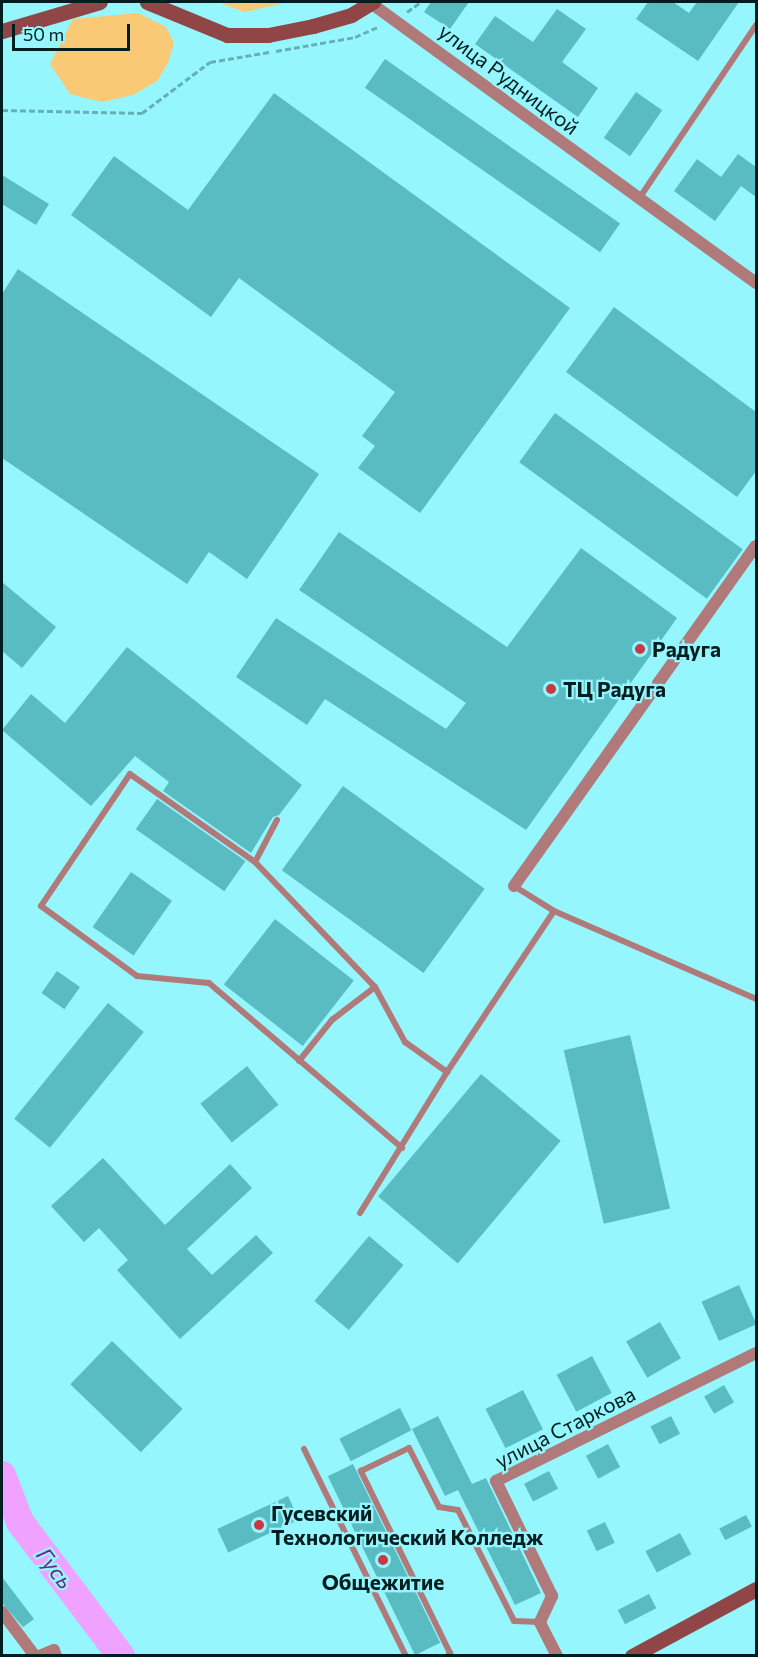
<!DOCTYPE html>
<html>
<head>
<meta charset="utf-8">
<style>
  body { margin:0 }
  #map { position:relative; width:758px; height:1657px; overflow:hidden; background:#95f7fd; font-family:Commissioner,sans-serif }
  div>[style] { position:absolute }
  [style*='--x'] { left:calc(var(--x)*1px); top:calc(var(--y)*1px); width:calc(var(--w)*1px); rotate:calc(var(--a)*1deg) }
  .green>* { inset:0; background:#f9c975 }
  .river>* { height:28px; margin:-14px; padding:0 14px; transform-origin:14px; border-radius:14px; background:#efa2ff }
  .building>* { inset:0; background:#58bcc2; transform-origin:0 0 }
  .path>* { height:3px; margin-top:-1.5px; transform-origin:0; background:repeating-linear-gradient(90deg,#64b0b4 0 6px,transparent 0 9px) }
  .lane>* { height:6px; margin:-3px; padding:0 3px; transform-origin:3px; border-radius:3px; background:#af7a79 }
  .street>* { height:12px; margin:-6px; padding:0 6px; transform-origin:6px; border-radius:6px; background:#af7a79 }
  .secondary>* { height:15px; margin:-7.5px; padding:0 7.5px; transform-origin:7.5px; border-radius:7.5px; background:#904547 }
  .dots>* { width:16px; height:16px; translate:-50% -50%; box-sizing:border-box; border:3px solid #95f7fd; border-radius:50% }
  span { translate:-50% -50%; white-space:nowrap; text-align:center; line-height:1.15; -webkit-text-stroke:4.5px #95f7fd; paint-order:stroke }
  .street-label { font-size:21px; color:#001d1f }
  .poi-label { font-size:21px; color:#001d1f; font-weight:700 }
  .left { translate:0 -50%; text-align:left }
  .water-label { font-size:22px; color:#7a1f8c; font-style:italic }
  .frame { position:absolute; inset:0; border:3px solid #001d1f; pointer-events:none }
  .scale { position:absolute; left:12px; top:24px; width:118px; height:27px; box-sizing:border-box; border:3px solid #001d1f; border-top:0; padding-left:8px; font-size:18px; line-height:21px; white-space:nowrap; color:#001d1f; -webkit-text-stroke:4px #95f7fd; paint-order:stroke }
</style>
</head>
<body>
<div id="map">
  <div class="green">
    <div style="clip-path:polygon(218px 2px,290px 2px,244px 12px)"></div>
    <div style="clip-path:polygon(138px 13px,166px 27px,174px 43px,168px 63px,157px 81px,133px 95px,102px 102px,70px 94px,50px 64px,73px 19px)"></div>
  </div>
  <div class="river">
    <div style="--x:2;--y:1475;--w:50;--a:69"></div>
    <div style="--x:20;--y:1522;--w:168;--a:53"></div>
  </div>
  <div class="building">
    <div style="clip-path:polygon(431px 2px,469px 2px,450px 29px,424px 12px)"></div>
    <div style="clip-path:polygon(648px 2px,673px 2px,689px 13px,697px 2px,739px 2px,698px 61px,636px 19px)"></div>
    <div style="clip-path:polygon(557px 9px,586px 29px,562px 62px,598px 88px,578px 117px,475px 44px,495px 16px,533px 42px)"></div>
    <div style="left:385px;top:59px;width:287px;height:35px;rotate:35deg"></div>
    <div style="left:636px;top:92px;width:32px;height:56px;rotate:35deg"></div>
    <div style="clip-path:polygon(274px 93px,570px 308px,420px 513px,358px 468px,375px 446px,362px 436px,395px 392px,239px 278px,211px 317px,71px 215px,114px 156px,188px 210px)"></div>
    <div style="clip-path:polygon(738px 154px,756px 167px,756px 197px,741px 186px,715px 221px,674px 191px,697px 159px,721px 177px)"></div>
    <div style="clip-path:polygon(2px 175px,49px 204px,36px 225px,2px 204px)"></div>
    <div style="clip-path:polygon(18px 269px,319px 474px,247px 579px,209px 552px,187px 584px,2px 458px,2px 294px)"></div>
    <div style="clip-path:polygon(614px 307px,756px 412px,756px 471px,737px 497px,566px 372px)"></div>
    <div style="left:555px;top:413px;width:232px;height:61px;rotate:36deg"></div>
    <div style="clip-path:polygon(339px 532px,507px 647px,581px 548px,677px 618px,526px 830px,325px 699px,307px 725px,236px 677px,276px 618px,446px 729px,466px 703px,299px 590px)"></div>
    <div style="clip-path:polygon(2px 582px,56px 627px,22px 668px,2px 651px)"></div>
    <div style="clip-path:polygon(127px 647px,302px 785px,279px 815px,273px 817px,251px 853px,163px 791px,169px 782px,135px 756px,91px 806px,2px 730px,31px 694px,65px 723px)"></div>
    <div style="left:343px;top:786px;width:175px;height:104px;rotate:36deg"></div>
    <div style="left:157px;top:799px;width:108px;height:37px;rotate:35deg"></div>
    <div style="left:131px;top:872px;width:50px;height:67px;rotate:35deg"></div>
    <div style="left:275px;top:919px;width:100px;height:83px;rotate:38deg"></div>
    <div style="left:57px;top:971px;width:28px;height:27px;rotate:35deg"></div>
    <div style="left:108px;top:1003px;width:46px;height:149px;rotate:39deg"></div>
    <div style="left:630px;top:1035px;width:178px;height:68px;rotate:77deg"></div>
    <div style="left:247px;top:1066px;width:50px;height:60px;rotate:51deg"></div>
    <div style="left:481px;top:1074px;width:104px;height:160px;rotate:40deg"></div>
    <div style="clip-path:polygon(103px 1158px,165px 1225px,230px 1164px,252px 1188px,187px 1249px,212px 1275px,256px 1235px,273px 1253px,180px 1339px,117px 1270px,128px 1260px,99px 1228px,84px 1242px,51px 1206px)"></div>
    <div style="left:369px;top:1236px;width:45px;height:85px;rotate:40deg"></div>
    <div style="left:739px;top:1285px;width:43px;height:41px;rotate:66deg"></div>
    <div style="left:660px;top:1322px;width:42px;height:39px;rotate:60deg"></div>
    <div style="left:112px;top:1341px;width:98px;height:60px;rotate:44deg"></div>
    <div style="left:592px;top:1356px;width:42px;height:40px;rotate:62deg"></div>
    <div style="left:724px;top:1385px;width:20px;height:23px;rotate:60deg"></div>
    <div style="left:523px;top:1390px;width:44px;height:42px;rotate:63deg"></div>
    <div style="left:400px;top:1408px;width:25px;height:68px;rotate:63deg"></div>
    <div style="clip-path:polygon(438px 1416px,472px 1484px,486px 1478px,541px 1593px,515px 1605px,458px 1490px,445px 1496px,412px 1429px)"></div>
    <div style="left:671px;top:1416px;width:20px;height:23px;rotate:63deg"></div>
    <div style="left:608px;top:1444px;width:26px;height:25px;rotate:62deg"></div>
    <div style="left:353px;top:1464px;width:199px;height:28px;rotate:64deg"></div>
    <div style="left:549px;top:1471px;width:20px;height:28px;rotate:63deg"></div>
    <div style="left:288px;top:1496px;width:26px;height:78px;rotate:65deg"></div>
    <div style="left:746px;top:1515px;width:13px;height:30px;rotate:63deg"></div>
    <div style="left:605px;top:1522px;width:23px;height:20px;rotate:65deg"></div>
    <div style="left:680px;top:1533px;width:24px;height:39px;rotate:62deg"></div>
    <div style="clip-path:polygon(2px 1577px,34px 1619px,23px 1627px,2px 1603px)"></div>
    <div style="left:649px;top:1594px;width:16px;height:35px;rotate:63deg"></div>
  </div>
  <div class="path">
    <div style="--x:407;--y:12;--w:17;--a:-36"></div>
    <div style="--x:276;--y:51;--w:80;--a:-10"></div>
    <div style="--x:355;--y:37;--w:27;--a:-24"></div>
    <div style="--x:2;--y:110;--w:140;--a:1.2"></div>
    <div style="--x:142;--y:113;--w:85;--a:-36.9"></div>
    <div style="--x:210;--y:62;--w:60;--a:-9.6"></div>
  </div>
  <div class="lane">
    <div style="--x:638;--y:200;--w:211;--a:-56"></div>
    <div style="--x:277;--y:820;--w:47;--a:117.6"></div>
    <div style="--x:255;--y:862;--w:153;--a:-144.9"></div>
    <div style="--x:130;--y:774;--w:159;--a:124"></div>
    <div style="--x:41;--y:906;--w:119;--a:36.1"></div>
    <div style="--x:137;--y:976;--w:72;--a:5.6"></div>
    <div style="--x:209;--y:983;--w:254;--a:40.5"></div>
    <div style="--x:255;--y:862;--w:173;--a:46.2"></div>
    <div style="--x:375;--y:987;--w:63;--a:61.4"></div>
    <div style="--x:405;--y:1042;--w:52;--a:35.5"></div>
    <div style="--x:514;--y:886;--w:47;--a:32"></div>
    <div style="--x:554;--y:911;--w:220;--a:23.5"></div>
    <div style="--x:299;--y:1061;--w:53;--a:-51.2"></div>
    <div style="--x:332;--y:1020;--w:54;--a:-37.5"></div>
    <div style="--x:360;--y:1213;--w:166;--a:-58.3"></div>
    <div style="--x:447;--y:1072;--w:193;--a:-56.4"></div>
    <div style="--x:304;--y:1449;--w:231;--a:63.8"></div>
    <div style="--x:448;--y:1656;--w:4;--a:-56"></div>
    <div style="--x:450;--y:1653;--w:203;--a:-116.1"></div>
    <div style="--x:361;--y:1471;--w:53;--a:-25.6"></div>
    <div style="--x:409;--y:1448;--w:66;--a:63"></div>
    <div style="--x:439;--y:1507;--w:19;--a:9"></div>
    <div style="--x:458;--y:1510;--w:124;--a:63.2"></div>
    <div style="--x:514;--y:1621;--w:26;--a:2"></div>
  </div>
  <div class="street">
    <div style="--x:372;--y:4;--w:475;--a:36"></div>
    <div style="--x:514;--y:886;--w:417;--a:-54.6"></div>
    <div style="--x:2;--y:1612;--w:55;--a:53.1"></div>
    <div style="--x:39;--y:1656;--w:16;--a:-22"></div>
    <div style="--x:54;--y:1650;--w:6;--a:72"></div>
    <div style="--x:557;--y:1656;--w:38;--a:-117"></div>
    <div style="--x:540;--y:1622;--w:29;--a:-65"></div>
    <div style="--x:552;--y:1596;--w:128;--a:-116"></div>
    <div style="--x:496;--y:1481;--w:290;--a:-26.2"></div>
  </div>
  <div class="secondary">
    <div style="--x:147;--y:2;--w:87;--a:22.4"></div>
    <div style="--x:227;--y:35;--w:41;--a:0"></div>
    <div style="--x:268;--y:35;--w:46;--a:-11.3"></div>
    <div style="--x:313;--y:26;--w:40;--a:-16"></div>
    <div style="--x:351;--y:15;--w:26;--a:-31"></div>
    <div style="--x:2;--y:31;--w:102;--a:-16.5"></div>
    <div style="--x:632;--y:1656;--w:141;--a:-28.4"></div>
  </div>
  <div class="dots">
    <div style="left:640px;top:649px;background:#c83845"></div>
    <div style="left:551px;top:689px;background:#c83845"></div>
    <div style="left:259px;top:1525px;background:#c83845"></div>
    <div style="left:383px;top:1560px;background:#c83845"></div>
  </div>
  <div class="street-label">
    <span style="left:509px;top:79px;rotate:37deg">улица Рудницкой</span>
    <span style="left:565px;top:1427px;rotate:-27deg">улица Старкова</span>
  </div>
  <div class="poi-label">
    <span class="left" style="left:652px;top:649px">Радуга</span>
    <span class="left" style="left:563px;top:689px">ТЦ Радуга</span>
    <span class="left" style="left:271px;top:1525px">Гусевский<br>Технологический Колледж</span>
    <span style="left:383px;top:1582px">Общежитие</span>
  </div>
  <div class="water-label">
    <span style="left:55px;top:1568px;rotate:53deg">Гусь</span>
  </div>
  <div class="frame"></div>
  <div class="scale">50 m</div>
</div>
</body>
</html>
